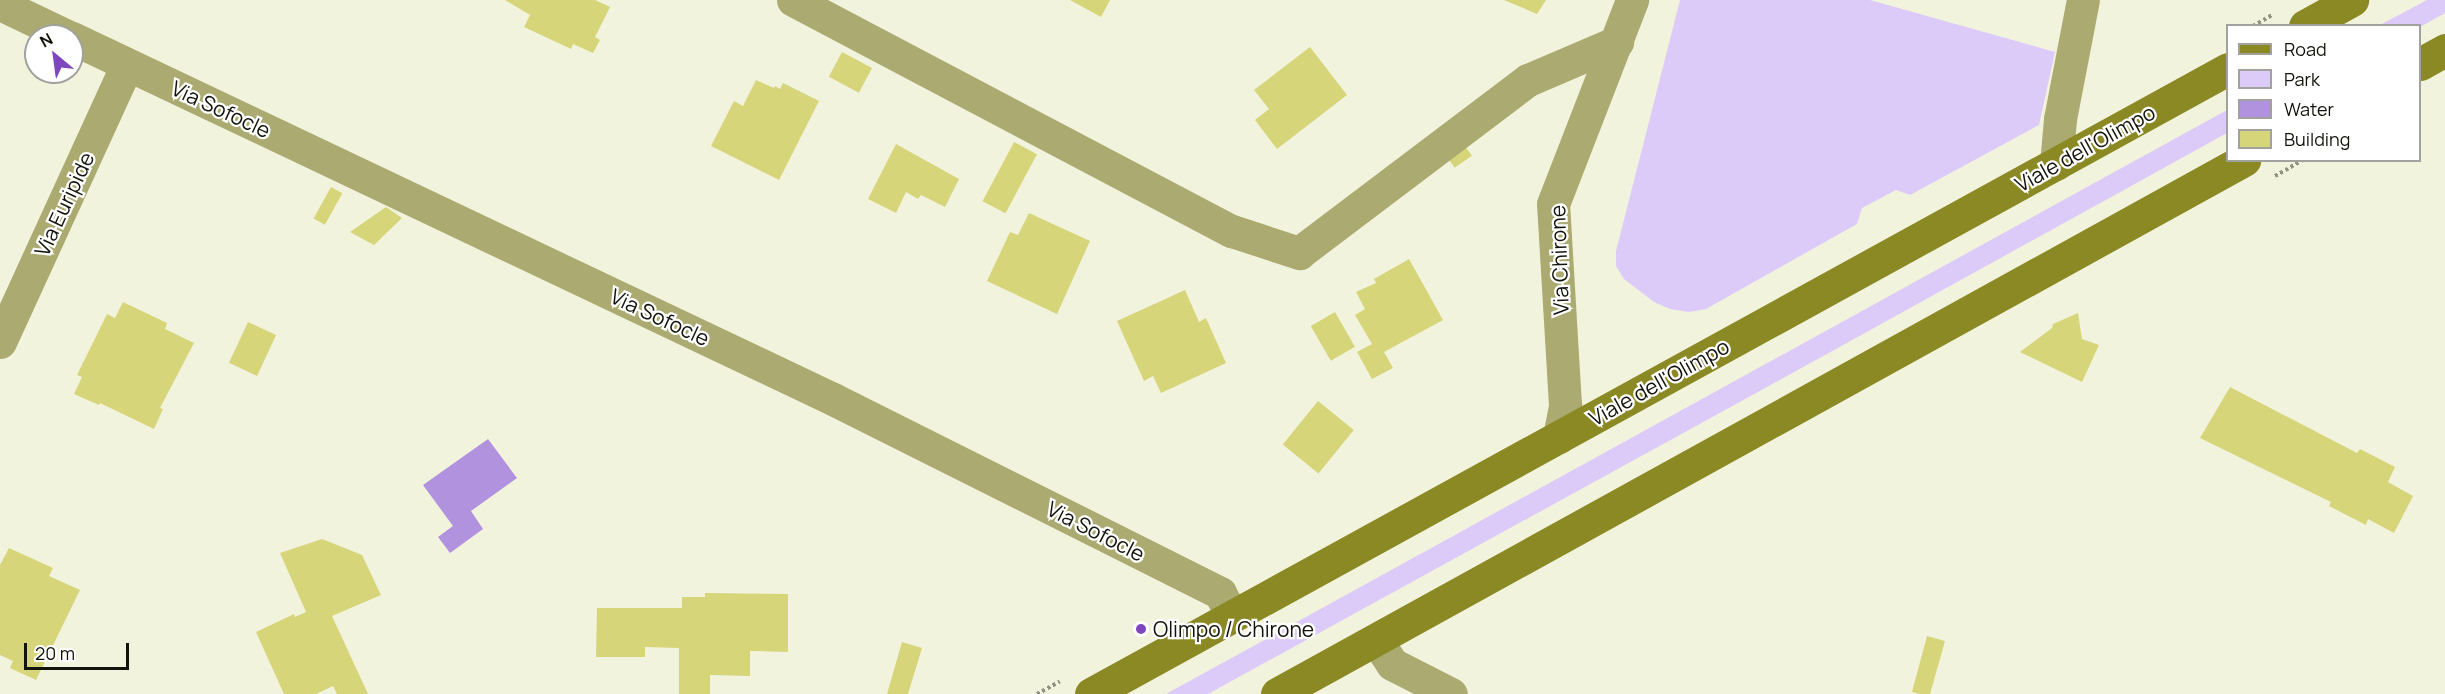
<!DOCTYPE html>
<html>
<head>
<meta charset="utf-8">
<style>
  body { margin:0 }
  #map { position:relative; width:2445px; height:694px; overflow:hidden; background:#f2f3dd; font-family:Manrope,sans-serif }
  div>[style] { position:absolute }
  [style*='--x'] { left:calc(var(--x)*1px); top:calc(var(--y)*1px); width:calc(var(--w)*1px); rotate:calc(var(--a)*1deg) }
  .green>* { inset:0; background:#dccbf9 }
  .water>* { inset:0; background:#b192df }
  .building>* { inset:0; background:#d6d57a; transform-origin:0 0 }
  .path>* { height:4px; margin-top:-2px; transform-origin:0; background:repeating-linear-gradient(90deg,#929282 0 3px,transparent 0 6px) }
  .street>* { height:33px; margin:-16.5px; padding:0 16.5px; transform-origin:16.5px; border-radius:16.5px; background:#abab71 }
  .secondary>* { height:33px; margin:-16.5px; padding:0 16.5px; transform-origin:16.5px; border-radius:16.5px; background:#8b8924 }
  .dots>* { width:16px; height:16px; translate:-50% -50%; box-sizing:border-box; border:3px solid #fff; border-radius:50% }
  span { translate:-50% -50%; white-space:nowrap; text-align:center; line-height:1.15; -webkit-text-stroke:4.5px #fff; paint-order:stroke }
  .street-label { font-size:21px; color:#13130b }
  .poi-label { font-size:21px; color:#13130b }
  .left { translate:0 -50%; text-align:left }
  .legend { position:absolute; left:2226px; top:24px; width:195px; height:138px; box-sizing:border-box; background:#fff; border:2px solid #a1a19d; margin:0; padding:8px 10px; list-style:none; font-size:18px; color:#13130b }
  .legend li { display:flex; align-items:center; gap:12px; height:30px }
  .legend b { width:30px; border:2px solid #a1a19d }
  .north { position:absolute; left:24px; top:24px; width:60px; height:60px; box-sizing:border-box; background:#fff; border:2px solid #a1a19d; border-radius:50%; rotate:331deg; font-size:16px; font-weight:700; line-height:24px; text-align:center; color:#13130b }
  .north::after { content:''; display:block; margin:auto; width:21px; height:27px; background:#7e47bd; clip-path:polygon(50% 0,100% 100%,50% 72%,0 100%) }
  .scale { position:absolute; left:24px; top:643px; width:105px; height:27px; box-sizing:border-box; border:3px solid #13130b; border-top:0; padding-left:8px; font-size:18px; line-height:21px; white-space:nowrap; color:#13130b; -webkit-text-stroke:4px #fff; paint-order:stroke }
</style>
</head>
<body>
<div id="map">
  <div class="green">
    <div style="clip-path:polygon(1680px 0,1870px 0,2055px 52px,2039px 125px,1910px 195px,1896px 190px,1862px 208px,1857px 224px,1706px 309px,1689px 312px,1670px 309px,1654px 302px,1624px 279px,1616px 266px,1616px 251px)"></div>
    <div style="clip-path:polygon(2427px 0,2445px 0,2445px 13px,2420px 27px,2380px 25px)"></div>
    <div style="clip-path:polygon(2227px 110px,2227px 133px,1747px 398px,1208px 694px,1166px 694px)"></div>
  </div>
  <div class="water">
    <div style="clip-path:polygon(488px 439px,517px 478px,471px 511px,483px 529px,450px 553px,438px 537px,453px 526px,423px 485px)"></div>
  </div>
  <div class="building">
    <div style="clip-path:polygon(505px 0,595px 0,610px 7px,595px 37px,600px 40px,593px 53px,573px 44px,571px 49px,524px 27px,530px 15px)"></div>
    <div style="clip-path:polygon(1070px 0,1110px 0,1101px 17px)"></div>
    <div style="clip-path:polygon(1504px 0,1546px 0,1537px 14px)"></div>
    <div style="clip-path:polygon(1310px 47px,1347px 95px,1277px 149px,1255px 120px,1269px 109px,1254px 90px)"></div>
    <div style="left:842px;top:52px;width:34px;height:28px;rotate:28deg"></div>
    <div style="clip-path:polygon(756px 80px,774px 88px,775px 86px,780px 89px,783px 83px,819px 101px,779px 180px,711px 146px,734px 101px,743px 106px)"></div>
    <div style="left:1014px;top:142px;width:26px;height:67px;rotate:28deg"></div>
    <div style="clip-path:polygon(896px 144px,959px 179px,945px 207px,921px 195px,918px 199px,906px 192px,896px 213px,868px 199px)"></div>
    <div style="left:1465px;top:146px;width:12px;height:21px;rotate:55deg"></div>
    <div style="left:331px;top:187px;width:13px;height:36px;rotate:29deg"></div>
    <div style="clip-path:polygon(386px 207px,402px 218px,374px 245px,350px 232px)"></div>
    <div style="clip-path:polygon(1029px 213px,1090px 241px,1057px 314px,987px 281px,1010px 232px,1018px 235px)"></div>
    <div style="clip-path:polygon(1409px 259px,1443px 320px,1384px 352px,1393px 368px,1372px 379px,1357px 352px,1372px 344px,1355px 315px,1365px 309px,1356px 292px,1376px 283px,1374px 279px)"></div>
    <div style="clip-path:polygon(1185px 290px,1199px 322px,1206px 318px,1226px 363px,1161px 393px,1153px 376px,1144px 381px,1117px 321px)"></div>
    <div style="clip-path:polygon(123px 302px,167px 323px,165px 329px,194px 343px,160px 408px,163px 409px,154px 429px,100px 403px,99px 405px,74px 394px,82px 377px,77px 375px,107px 314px,115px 318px)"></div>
    <div style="left:1335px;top:312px;width:40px;height:28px;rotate:60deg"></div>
    <div style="clip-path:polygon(2078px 313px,2082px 339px,2099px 345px,2082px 382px,2020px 352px,2052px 328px,2053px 324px)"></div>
    <div style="left:248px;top:322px;width:31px;height:45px;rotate:25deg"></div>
    <div style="clip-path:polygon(2230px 387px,2357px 453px,2360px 449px,2395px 467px,2388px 482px,2413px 496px,2394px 533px,2368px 519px,2366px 525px,2329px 506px,2331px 502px,2200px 438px)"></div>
    <div style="left:1318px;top:401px;width:46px;height:56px;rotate:39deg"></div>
    <div style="clip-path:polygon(322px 539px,362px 555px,381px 595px,332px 616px,368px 694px,337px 694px,333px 686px,316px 694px,284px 694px,256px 632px,294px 614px,295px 617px,306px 612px,280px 553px)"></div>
    <div style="clip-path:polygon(9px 548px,53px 568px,49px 576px,80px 590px,36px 680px,10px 668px,13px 661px,0 655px,0 565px)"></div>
    <div style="clip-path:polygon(705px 593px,788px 594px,788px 652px,750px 651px,750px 676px,710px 675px,710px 694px,679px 694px,679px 648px,645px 647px,645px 657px,596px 657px,597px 608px,682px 608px,682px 597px,705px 597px)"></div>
    <div style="clip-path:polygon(1927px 636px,1945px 641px,1930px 694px,1920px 694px,1912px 692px)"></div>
    <div style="clip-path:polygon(902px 642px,922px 648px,908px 694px,887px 694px)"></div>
  </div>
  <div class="path">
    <div style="--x:2253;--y:26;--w:22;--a:-30"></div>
    <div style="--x:2275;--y:176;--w:32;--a:-30"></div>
    <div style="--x:1037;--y:694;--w:26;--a:-29"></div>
  </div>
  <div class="street">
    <div style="--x:793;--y:0;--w:496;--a:27.8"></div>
    <div style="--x:1232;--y:231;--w:71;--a:18.2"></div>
    <div style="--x:1299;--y:253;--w:287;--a:-37.1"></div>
    <div style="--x:1528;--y:80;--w:97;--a:-23.1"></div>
    <div style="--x:0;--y:4;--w:74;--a:25.5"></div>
    <div style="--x:72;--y:38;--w:842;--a:25.38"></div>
    <div style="--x:833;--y:399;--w:433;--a:26.6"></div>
    <div style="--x:1220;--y:593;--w:26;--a:62"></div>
    <div style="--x:2056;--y:164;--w:45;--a:-84.9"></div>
    <div style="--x:2060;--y:119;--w:121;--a:-79.1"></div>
    <div style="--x:0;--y:342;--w:305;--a:-65.4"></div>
    <div style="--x:1559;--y:437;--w:33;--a:-79"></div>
    <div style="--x:1565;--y:405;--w:201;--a:-93.4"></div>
    <div style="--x:1553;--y:204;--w:219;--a:-68.8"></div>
    <div style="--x:1376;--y:640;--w:29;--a:56"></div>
    <div style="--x:1392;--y:664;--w:66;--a:27"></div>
  </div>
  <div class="secondary">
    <div style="--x:2305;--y:26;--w:54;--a:-29"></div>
    <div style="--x:2420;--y:64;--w:29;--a:-29"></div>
    <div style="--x:1091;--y:694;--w:1297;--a:-28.8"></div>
    <div style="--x:1277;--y:694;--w:1105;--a:-28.91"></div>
  </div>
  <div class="dots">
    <div style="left:1141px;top:629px;background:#7e47bd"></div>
  </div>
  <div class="street-label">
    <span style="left:221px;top:109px;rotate:25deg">Via Sofocle</span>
    <span style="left:2085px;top:148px;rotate:-29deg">Viale dell'Olimpo</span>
    <span style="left:64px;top:204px;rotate:-65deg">Via Euripide</span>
    <span style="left:1559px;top:260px;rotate:-92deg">Via Chirone</span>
    <span style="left:660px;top:317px;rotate:25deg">Via Sofocle</span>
    <span style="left:1659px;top:382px;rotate:-29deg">Viale dell'Olimpo</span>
    <span style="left:1096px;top:531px;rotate:27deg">Via Sofocle</span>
  </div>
  <div class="poi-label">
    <span class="left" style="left:1153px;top:629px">Olimpo / Chirone</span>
  </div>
  <ul class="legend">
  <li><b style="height:8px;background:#8b8924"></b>Road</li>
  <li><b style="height:16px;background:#dccbf9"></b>Park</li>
  <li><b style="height:16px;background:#b192df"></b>Water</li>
  <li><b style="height:16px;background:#d6d57a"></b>Building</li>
  </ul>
  <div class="north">N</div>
  <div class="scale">20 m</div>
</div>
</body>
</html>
